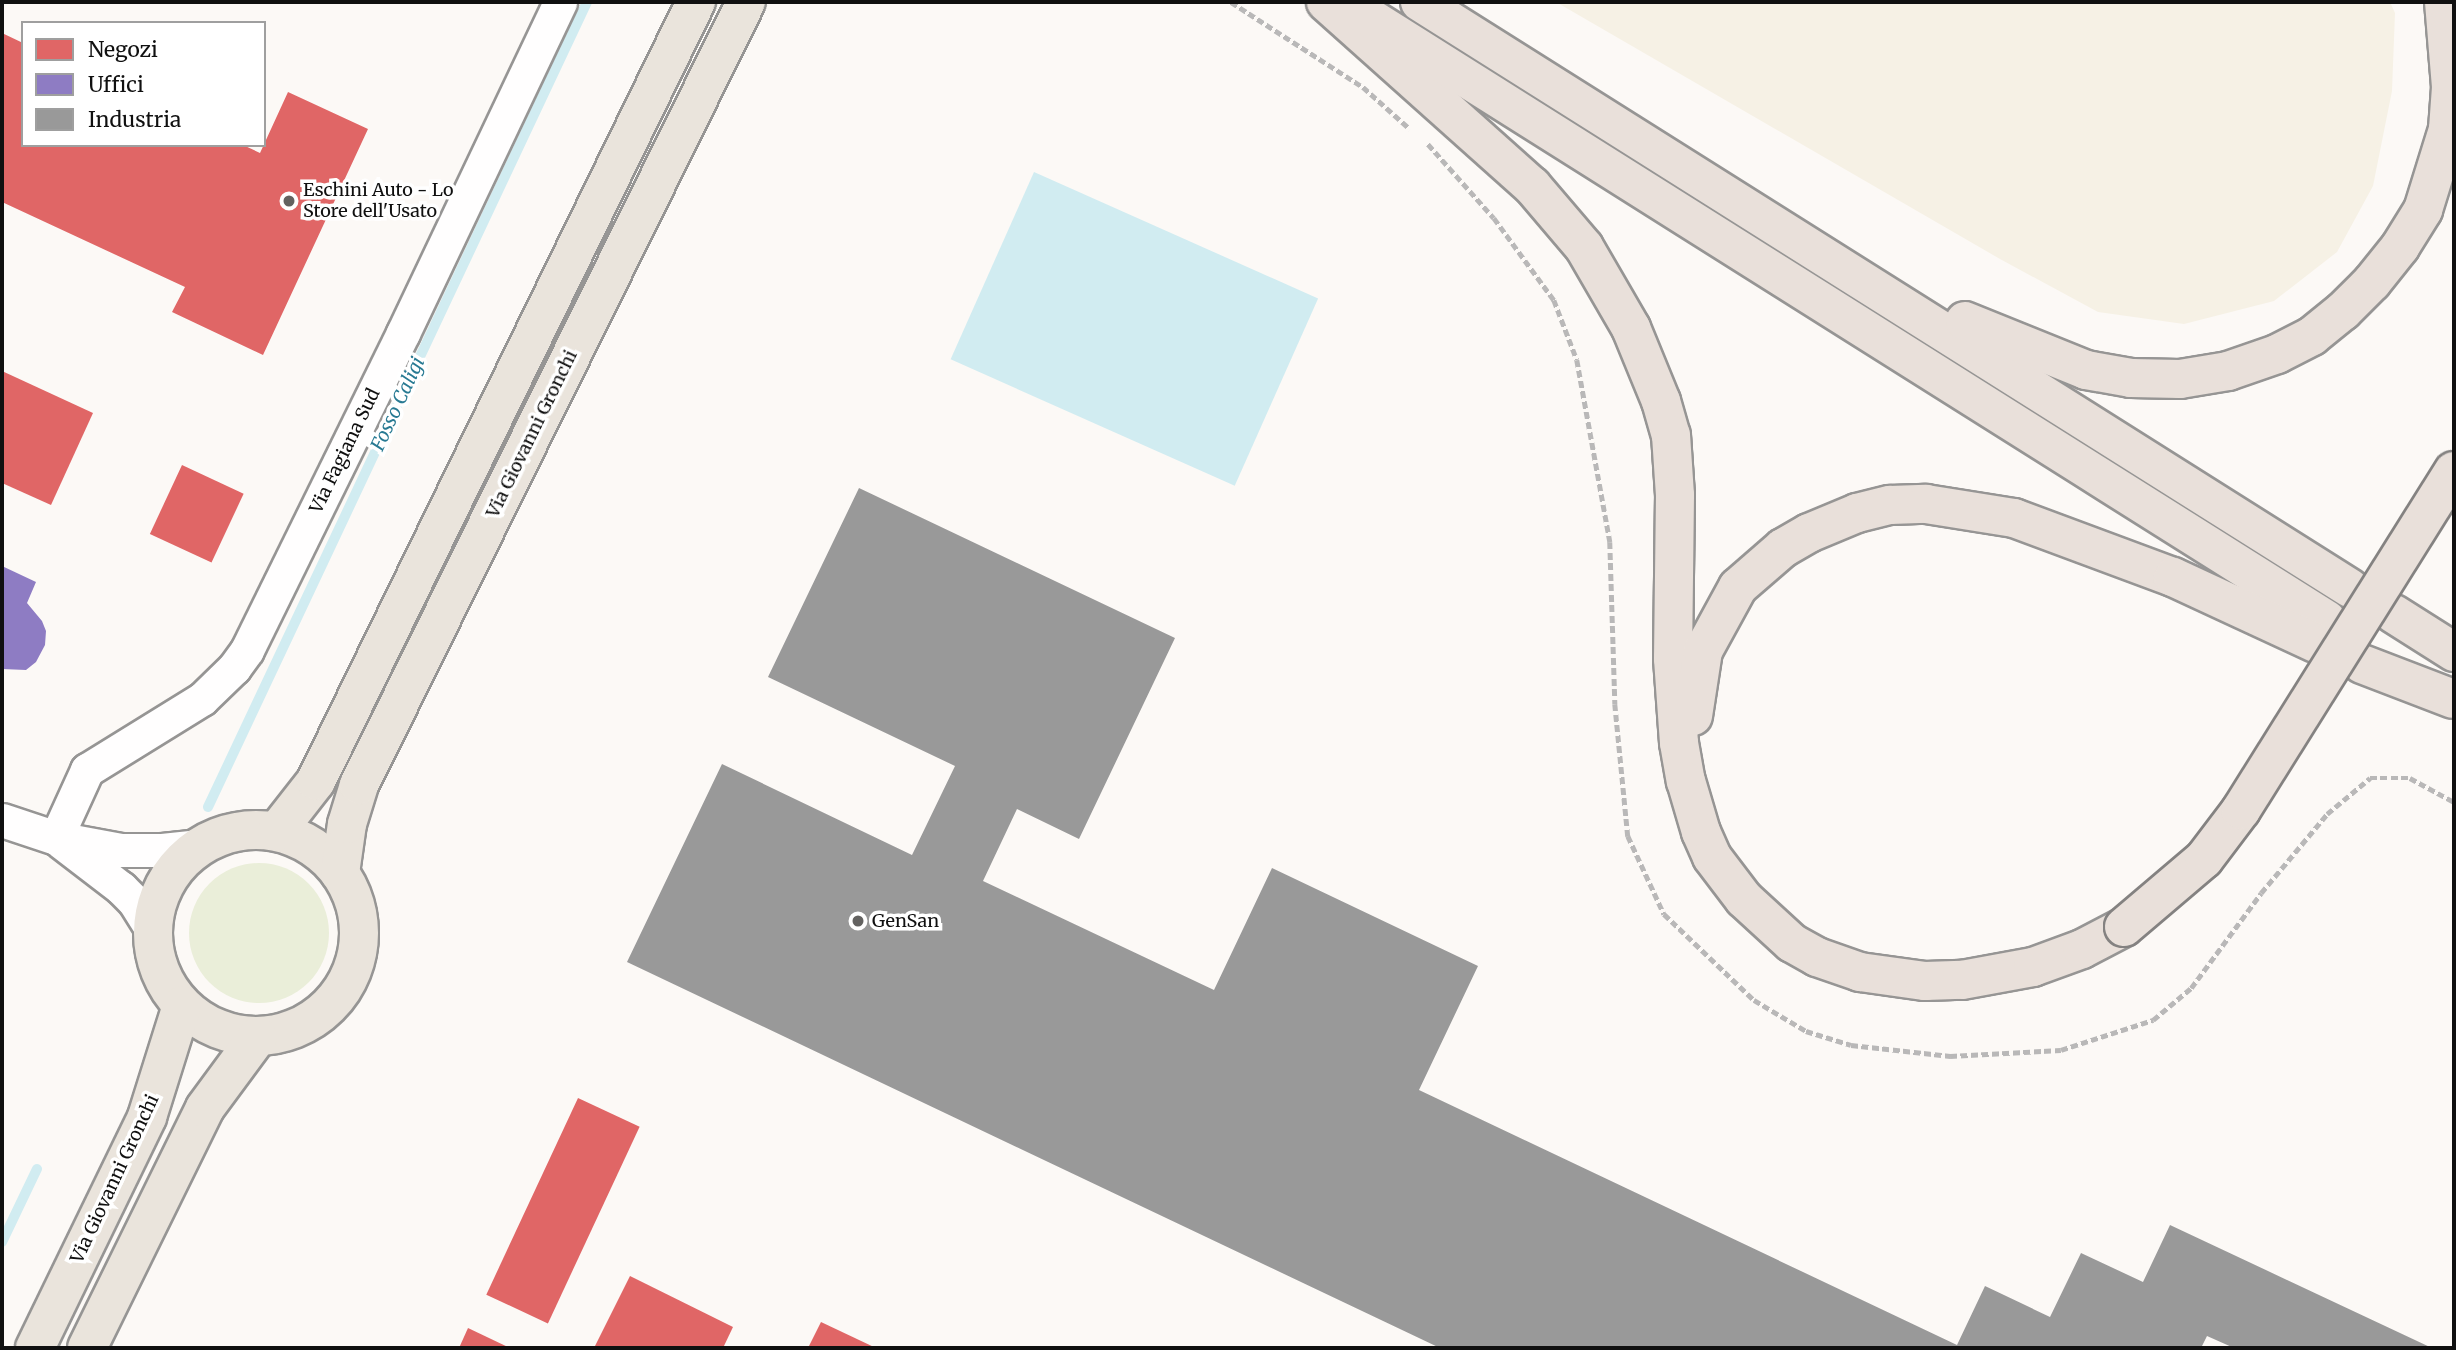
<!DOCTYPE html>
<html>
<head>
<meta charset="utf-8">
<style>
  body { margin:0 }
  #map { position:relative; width:2456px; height:1350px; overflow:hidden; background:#fcf9f6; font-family:Merriweather,serif }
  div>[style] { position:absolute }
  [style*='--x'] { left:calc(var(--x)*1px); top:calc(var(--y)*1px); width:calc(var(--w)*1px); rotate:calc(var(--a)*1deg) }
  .farmland>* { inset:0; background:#f6f1e5 }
  .green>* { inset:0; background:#eaeed9 }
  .round { border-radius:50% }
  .water>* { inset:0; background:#d1ecf1; transform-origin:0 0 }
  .shops>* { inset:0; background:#e06666; transform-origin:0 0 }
  .offices>* { inset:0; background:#8e7cc3 }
  .industry>* { inset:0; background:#999 }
  .stream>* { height:10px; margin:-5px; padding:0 5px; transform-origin:5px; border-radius:5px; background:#d1ecf1 }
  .path>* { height:4.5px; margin-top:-2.25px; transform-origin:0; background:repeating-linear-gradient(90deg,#b9b8b8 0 7px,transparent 0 10.5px) }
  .roads { filter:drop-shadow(2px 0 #969594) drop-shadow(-2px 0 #969594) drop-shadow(0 2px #969594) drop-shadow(0 -2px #969594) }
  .minor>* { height:33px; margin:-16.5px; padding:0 16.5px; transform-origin:16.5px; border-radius:16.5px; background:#fffefe }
  .primary>* { height:38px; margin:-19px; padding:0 19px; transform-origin:19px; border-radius:19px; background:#eae4dc }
  .primary>.ring { margin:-19px; padding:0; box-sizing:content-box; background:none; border:38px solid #eae4dc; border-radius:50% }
  .trunk>* { height:38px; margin:-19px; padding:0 19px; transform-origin:19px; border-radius:19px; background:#e9e0da }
  .bridges { filter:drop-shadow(2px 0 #848281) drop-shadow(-2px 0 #848281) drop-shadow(0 2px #848281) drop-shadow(0 -2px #848281) }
  .trunk-bridge>* { height:38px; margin:-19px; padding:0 19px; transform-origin:19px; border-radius:19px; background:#e9e0da }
  .dots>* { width:19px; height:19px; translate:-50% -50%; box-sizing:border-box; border:4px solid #fff; border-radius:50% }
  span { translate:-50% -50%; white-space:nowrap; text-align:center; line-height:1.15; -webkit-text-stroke:7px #fff; paint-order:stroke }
  .poi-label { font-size:18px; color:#101010 }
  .left { translate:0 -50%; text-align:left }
  .street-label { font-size:18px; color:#101010 }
  .water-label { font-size:19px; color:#287a93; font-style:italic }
  .frame { position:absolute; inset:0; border:4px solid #101010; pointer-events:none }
  .legend { position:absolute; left:21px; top:21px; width:245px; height:126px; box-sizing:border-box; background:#fff; border:2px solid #9f9f9f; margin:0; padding:9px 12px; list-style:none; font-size:21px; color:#101010 }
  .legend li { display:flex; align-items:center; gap:14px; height:35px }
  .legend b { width:35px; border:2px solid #9f9f9f }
</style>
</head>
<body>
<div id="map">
  <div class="farmland">
    <div style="clip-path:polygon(1556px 2px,2390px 2px,2395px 13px,2392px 91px,2373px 186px,2337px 252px,2274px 301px,2184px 324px,2098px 312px,2000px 259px)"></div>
  </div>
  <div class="green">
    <div class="round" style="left:189px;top:863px;width:140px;height:140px"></div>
  </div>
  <div class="water">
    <div style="left:1034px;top:172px;width:311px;height:205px;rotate:24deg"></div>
  </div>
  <div class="shops">
    <div style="clip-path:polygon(2px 33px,23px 43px,23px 145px,243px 145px,260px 153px,288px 92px,368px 129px,263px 355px,172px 312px,185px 287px,2px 202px)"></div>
    <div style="clip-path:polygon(2px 371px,93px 413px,51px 505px,2px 483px)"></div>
    <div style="left:182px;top:465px;width:68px;height:76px;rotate:25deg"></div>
    <div style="left:578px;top:1098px;width:68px;height:217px;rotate:25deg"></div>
    <div style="clip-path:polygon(630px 1276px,733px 1327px,723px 1348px,594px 1348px)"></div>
    <div style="clip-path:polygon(821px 1322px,876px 1348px,808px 1348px)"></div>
    <div style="clip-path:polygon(468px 1328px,510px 1348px,459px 1348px)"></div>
  </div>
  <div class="offices">
    <div style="clip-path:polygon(2px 566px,36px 582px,27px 603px,42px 621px,46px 631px,45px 645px,36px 662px,26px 670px,2px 669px)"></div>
  </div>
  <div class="industry">
    <div style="clip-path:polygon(859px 488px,1175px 638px,1079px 839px,1017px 809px,983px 881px,1214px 990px,1272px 868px,1478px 966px,1419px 1090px,1957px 1345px,1985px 1286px,2050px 1317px,2081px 1253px,2143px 1282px,2170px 1225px,2432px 1348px,2234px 1348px,2207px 1336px,2201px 1348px,1440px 1348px,627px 962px,722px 764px,912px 855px,955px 766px,768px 677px)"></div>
  </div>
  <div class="stream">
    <div style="--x:208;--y:807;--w:890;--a:-64.79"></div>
    <div style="--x:2;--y:1242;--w:81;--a:-64.4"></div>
  </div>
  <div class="path">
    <div style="--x:1231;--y:2;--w:157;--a:32.8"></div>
    <div style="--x:1363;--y:87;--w:63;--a:41.8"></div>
    <div style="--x:1428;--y:144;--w:99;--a:48.3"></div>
    <div style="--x:1494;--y:218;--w:102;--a:53.8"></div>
    <div style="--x:1554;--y:300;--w:64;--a:69"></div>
    <div style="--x:1577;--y:360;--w:185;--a:79.7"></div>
    <div style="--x:1610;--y:542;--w:162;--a:88.2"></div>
    <div style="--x:1615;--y:704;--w:133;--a:84.4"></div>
    <div style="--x:1628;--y:836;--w:86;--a:65.2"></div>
    <div style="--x:1664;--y:914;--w:124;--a:43.7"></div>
    <div style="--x:1754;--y:1000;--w:61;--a:30.8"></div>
    <div style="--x:1806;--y:1031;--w:47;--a:17.3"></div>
    <div style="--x:1851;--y:1045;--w:100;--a:6.3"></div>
    <div style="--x:1950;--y:1056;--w:111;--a:-3.1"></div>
    <div style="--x:2061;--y:1050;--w:97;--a:-18.1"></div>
    <div style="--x:2153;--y:1020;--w:50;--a:-40.1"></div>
    <div style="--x:2191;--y:988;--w:118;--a:-53.6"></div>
    <div style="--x:2261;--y:893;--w:103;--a:-50.1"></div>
    <div style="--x:2327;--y:814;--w:56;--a:-39.9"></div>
    <div style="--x:2370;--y:778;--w:40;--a:0"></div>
    <div style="--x:2410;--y:778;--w:50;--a:28.6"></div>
  </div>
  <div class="roads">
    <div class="minor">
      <div style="--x:2;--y:820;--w:57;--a:18.4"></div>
      <div style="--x:56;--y:838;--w:66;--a:10.5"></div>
      <div style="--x:121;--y:850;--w:41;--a:0"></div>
      <div style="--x:162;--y:850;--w:38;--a:-6"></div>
      <div style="--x:56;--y:838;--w:75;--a:-65.5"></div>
      <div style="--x:87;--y:770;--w:135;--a:-31.7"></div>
      <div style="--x:202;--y:699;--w:45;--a:-44.1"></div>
      <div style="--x:234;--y:668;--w:22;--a:-54"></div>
      <div style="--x:247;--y:650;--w:353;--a:-63.8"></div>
      <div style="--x:403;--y:333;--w:366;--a:-64.6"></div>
      <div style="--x:61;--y:842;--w:76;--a:37.5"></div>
      <div style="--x:121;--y:888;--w:18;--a:45"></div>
      <div style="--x:134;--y:901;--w:34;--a:58"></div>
    </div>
    <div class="primary">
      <div class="ring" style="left:153px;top:830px;width:168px;height:168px"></div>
      <div style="--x:277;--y:831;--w:63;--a:-52"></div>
      <div style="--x:316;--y:781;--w:867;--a:-64"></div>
      <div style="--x:340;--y:873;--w:49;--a:-81.9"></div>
      <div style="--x:347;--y:824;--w:41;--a:-72.9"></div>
      <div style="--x:359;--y:785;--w:873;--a:-63.7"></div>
      <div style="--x:35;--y:1348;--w:257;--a:-64.1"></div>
      <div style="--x:147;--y:1117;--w:117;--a:-72.6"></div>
      <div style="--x:87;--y:1348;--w:267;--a:-63.8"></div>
      <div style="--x:205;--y:1108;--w:89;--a:-53.6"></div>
    </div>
    <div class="trunk">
      <div style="--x:1326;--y:2;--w:276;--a:41.8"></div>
      <div style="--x:1532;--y:186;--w:80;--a:49.6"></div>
      <div style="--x:1584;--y:247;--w:94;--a:59.9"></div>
      <div style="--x:1631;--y:328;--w:79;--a:67.7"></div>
      <div style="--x:1661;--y:401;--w:35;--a:74"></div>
      <div style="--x:1671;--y:435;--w:60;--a:86.2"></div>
      <div style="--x:1675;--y:495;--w:164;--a:90.7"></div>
      <div style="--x:1673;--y:659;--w:84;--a:85.9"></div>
      <div style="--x:1679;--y:743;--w:39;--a:80"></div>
      <div style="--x:1686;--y:781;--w:53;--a:73.6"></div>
      <div style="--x:1701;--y:832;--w:27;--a:66"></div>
      <div style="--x:1712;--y:857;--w:53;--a:52.7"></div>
      <div style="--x:1744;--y:899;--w:65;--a:42.5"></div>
      <div style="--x:1792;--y:943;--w:29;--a:29"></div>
      <div style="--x:1817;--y:957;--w:46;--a:19.2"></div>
      <div style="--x:1860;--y:972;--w:66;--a:7.9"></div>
      <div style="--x:1925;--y:981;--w:37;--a:-2"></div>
      <div style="--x:1962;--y:980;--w:72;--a:-10.4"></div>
      <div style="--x:2033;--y:967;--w:52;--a:-20.2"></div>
      <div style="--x:2082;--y:949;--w:47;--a:-27.6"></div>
      <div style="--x:1420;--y:2;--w:1099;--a:32.22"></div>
      <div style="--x:1361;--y:12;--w:1141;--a:32.19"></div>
      <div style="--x:1965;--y:321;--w:131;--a:22"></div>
      <div style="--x:2086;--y:370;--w:46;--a:10.1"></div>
      <div style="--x:2131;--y:378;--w:49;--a:1.2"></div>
      <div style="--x:2180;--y:379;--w:49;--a:-9.5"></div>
      <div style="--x:2228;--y:371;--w:52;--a:-19.1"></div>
      <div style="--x:2277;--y:354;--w:39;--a:-27"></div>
      <div style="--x:2312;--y:336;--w:40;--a:-39"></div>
      <div style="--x:2343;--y:311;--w:41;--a:-45"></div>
      <div style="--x:2372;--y:282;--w:45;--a:-51.3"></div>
      <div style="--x:2400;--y:247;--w:44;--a:-58.1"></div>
      <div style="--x:2423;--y:210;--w:85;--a:-72.8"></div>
      <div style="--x:2448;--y:129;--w:42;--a:-85.9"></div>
      <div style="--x:2451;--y:87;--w:85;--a:-94.7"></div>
      <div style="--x:2394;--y:614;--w:71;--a:32.3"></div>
      <div style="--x:2362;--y:664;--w:97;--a:21"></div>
      <div style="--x:1693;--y:716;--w:66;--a:-81.3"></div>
      <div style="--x:1703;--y:651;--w:73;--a:-61.3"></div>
      <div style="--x:1738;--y:587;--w:60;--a:-40.9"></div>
      <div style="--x:1783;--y:548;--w:30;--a:-30"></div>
      <div style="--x:1809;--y:533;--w:52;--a:-22.6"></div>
      <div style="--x:1857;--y:513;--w:34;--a:-14"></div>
      <div style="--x:1890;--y:505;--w:36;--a:-2"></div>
      <div style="--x:1926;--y:504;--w:89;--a:9"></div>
      <div style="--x:2014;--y:518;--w:170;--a:20.4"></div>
      <div style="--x:2173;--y:577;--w:157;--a:24.9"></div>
    </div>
  </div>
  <div class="bridges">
    <div class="trunk-bridge">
      <div style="--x:2124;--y:927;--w:105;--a:-40.4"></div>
      <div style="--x:2204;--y:859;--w:61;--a:-52.9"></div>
      <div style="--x:2241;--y:810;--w:400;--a:-57.9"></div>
    </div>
  </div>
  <div class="dots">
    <div style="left:289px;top:201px;background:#636260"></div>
    <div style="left:858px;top:921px;background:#636260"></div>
  </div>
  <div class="poi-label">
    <span class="left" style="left:303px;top:201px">Eschini Auto - Lo<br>Store dell'Usato</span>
    <span class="left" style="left:872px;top:921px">GenSan</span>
  </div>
  <div class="street-label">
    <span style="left:532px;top:434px;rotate:-64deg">Via Giovanni Gronchi</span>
    <span style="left:345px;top:451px;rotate:-64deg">Via Fagiana Sud</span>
    <span style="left:115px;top:1179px;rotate:-65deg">Via Giovanni Gronchi</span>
  </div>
  <div class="water-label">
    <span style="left:398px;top:404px;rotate:-65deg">Fosso Caligi</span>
  </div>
  <div class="frame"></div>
  <ul class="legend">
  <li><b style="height:19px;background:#e06666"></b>Negozi</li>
  <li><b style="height:19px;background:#8e7cc3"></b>Uffici</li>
  <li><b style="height:19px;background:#999"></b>Industria</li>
  </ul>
</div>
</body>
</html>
